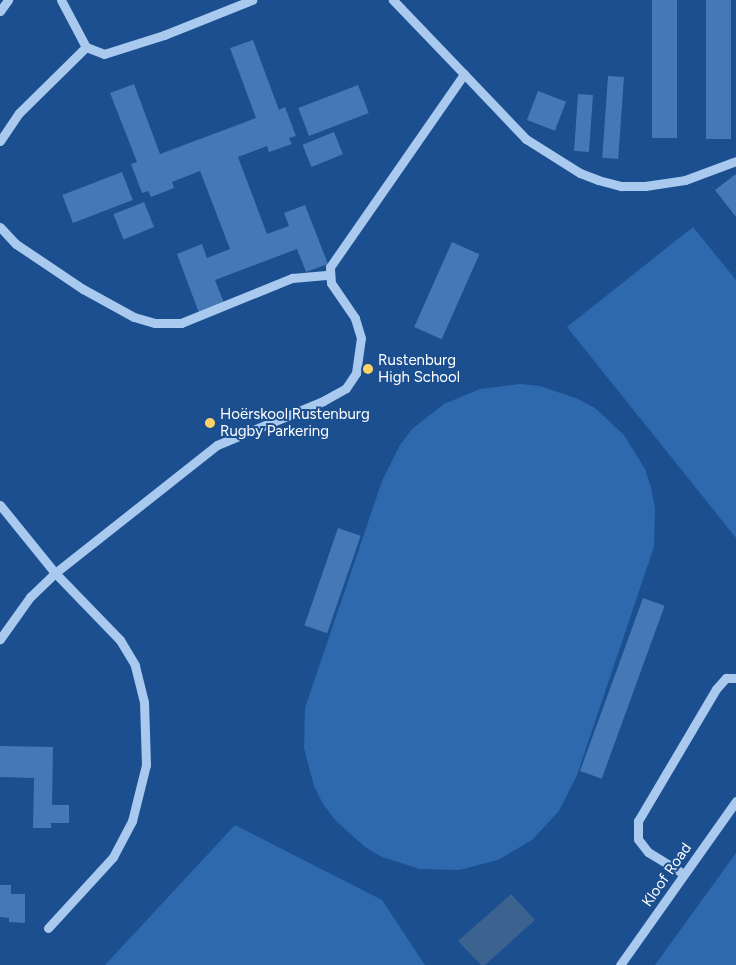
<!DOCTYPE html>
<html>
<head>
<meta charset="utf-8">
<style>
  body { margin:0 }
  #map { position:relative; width:736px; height:965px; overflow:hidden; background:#1b4f8f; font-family:Figtree,sans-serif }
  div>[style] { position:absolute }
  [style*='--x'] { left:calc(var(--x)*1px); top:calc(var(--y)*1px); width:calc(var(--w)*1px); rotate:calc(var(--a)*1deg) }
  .green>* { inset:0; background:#2e69ad }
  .water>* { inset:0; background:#3c6290 }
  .building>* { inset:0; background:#4478b7; transform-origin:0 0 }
  .minor>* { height:9px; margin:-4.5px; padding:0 4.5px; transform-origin:4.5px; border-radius:4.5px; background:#a9c9ee }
  .dots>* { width:14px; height:14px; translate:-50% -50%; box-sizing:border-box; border:2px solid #1b4f8f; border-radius:50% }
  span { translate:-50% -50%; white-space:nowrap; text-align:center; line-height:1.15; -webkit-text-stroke:4px #1b4f8f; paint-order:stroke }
  .poi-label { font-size:15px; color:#fff }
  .left { translate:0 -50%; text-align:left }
  .street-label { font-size:15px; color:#fff }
</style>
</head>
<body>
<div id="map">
  <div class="green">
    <div style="clip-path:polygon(693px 227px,736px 280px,736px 538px,567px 327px)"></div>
    <div style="clip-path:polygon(520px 384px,540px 386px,578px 399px,595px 408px,624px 435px,645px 469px,651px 488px,655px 508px,654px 547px,577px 775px,559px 811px,532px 840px,498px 860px,459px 870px,420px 869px,382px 857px,365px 847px,335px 820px,323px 804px,314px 786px,304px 748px,305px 708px,382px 481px,400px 445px,412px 429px,444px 404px,480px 389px)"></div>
    <div style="clip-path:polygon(235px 825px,382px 900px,425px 965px,105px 965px)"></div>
    <div style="clip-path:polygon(736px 853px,736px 965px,655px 965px)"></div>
  </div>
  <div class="water">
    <div style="clip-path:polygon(511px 894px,535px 920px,485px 965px,481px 965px,458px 941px)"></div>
  </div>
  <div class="building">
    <div style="left:652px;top:0;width:25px;height:138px"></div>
    <div style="left:706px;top:0;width:25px;height:139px"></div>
    <div style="clip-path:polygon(253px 40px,279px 110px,285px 107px,296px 136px,289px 138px,292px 144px,269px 152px,267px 146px,238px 157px,267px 234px,289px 226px,284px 213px,305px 205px,328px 264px,306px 272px,297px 249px,215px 280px,224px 303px,199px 313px,177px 254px,202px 244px,207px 258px,230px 249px,200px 171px,172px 182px,174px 188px,151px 197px,148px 191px,142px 193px,131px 164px,137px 162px,110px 93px,134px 84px,160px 154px,256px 118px,230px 48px)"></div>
    <div style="left:608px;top:76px;width:16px;height:82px;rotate:4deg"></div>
    <div style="left:358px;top:85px;width:30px;height:64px;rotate:69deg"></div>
    <div style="left:538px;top:91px;width:30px;height:31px;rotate:21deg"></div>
    <div style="left:578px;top:94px;width:15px;height:57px;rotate:4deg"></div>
    <div style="left:334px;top:132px;width:24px;height:34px;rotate:68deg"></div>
    <div style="left:122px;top:172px;width:30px;height:64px;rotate:69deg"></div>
    <div style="clip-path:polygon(736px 174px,736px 217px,715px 190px)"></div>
    <div style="left:144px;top:202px;width:27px;height:33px;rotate:68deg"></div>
    <div style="left:452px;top:242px;width:30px;height:93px;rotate:24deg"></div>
    <div style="left:338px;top:528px;width:24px;height:103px;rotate:19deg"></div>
    <div style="left:643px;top:598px;width:23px;height:184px;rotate:20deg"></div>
    <div style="clip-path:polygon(0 746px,53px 747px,52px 805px,69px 805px,69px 823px,51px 823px,51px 828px,33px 828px,34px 778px,0 777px)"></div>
    <div style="clip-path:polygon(0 885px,11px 885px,11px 894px,25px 894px,25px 923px,9px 922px,9px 918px,0 917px)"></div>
  </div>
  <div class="minor">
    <div style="--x:61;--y:0;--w:53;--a:62"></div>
    <div style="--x:86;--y:47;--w:19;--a:21"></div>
    <div style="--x:104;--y:54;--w:63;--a:-17.6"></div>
    <div style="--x:164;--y:35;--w:95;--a:-21.7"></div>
    <div style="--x:0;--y:11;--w:14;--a:-54"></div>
    <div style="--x:464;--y:74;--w:90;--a:46.4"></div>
    <div style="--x:526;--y:139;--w:64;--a:32.2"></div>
    <div style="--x:580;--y:173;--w:19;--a:21"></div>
    <div style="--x:598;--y:180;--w:24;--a:15"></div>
    <div style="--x:621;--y:186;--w:24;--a:0"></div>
    <div style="--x:645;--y:186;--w:40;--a:-8.5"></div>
    <div style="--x:685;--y:180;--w:54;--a:-20.4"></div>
    <div style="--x:0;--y:141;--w:34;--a:-56"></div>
    <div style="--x:19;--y:113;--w:94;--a:-44.6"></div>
    <div style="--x:0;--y:227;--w:23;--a:47"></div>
    <div style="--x:16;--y:244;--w:81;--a:33.9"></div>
    <div style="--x:83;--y:289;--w:58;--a:28.8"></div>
    <div style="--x:134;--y:317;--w:22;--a:16"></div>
    <div style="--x:155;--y:323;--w:26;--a:0"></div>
    <div style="--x:181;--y:323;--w:120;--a:-22.1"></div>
    <div style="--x:292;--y:278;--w:37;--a:-5"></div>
    <div style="--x:0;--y:505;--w:87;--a:51"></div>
    <div style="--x:55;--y:573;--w:35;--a:136"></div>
    <div style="--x:30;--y:597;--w:52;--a:125.5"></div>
    <div style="--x:684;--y:874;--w:42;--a:-148.6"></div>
    <div style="--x:648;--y:852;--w:16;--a:-128"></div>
    <div style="--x:638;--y:839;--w:18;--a:-90"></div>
    <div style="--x:638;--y:821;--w:153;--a:-59.4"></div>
    <div style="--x:716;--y:689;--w:15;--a:-48"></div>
    <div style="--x:726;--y:678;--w:10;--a:0"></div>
    <div style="--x:48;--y:928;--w:96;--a:-47.5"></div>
    <div style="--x:113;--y:857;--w:41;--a:-62.2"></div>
    <div style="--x:132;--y:821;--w:58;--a:-76"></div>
    <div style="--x:146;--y:765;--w:63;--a:-91.8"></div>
    <div style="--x:144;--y:702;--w:38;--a:-104"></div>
    <div style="--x:135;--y:665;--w:29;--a:-121"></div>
    <div style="--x:120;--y:640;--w:93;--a:-134.1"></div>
    <div style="--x:55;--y:573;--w:206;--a:-38.3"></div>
    <div style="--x:217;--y:445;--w:115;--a:-22.5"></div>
    <div style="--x:323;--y:401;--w:26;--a:-29"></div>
    <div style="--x:346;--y:388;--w:18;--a:-56"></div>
    <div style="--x:356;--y:373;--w:35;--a:-82"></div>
    <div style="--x:361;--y:338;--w:21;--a:-107"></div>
    <div style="--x:355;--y:318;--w:42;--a:-124.4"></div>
    <div style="--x:331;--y:283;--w:16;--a:-94"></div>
    <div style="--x:330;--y:267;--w:235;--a:-55.2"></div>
    <div style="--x:464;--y:74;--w:103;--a:-133.8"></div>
    <div style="--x:620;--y:965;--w:201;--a:-54.7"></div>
  </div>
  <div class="dots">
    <div style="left:368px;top:369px;background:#ffd166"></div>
    <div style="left:210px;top:423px;background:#ffd166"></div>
  </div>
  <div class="poi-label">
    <span class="left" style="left:378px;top:369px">Rustenburg<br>High School</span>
    <span class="left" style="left:220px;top:423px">Hoërskool Rustenburg<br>Rugby Parkering</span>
  </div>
  <div class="street-label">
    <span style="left:667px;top:875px;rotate:-55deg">Kloof Road</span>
  </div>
</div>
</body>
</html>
